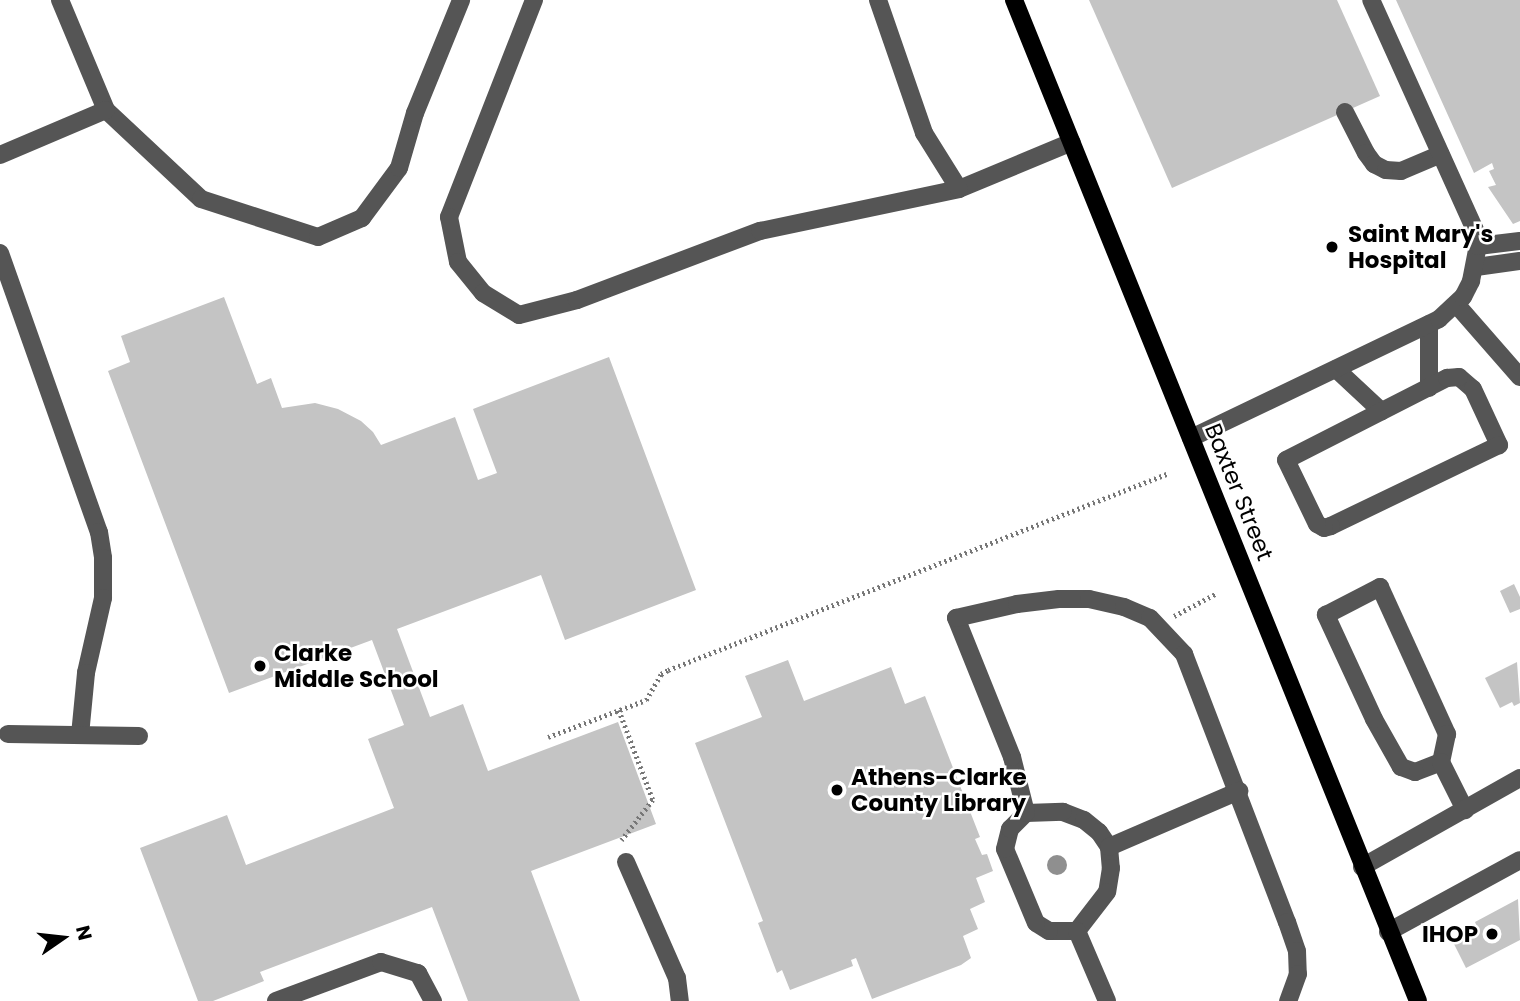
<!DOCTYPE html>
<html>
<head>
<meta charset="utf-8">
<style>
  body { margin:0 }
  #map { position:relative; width:1520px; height:1001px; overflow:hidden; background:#fff; font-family:Poppins,sans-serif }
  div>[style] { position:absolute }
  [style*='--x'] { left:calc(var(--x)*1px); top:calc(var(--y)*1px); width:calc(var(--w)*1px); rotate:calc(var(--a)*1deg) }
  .building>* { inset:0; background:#c4c4c4 }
  .path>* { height:4.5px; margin-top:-2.25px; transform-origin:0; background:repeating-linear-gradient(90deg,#777 0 2px,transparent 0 5.5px) }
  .minor>* { height:18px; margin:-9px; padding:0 9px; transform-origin:9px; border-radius:9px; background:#555 }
  .major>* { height:18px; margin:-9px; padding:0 9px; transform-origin:9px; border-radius:9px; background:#000 }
  .trees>* { width:20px; height:20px; margin:-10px; border-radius:50%; background:#8f8f8f }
  .dots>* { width:19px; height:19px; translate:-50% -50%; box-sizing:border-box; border:4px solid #fff; border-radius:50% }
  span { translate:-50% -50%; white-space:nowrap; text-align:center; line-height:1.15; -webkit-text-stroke:5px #fff; paint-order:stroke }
  .poi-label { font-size:23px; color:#000; font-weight:700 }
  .left { translate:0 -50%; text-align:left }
  .right { translate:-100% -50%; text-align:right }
  .street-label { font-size:23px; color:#000 }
  .north { position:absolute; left:28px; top:903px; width:70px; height:70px; -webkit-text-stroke:5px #fff; paint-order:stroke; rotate:76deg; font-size:19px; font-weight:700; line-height:28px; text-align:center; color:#000 }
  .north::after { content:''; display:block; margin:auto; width:24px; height:32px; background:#000; clip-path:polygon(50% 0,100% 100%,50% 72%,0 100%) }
</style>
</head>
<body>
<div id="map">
  <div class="building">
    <div style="clip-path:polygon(1089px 0,1337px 0,1380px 96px,1172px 188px)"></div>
    <div style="clip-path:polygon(1396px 0,1520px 0,1520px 221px,1513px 224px,1488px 187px,1496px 185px,1489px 171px,1494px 169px,1492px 163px,1474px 173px)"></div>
    <div style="clip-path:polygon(224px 297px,257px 384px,271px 378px,282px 408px,315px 403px,338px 409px,361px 421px,373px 432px,381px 445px,455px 417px,478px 480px,497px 473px,473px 409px,609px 357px,696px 590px,565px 640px,541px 575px,397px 629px,430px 717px,463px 704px,488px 771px,618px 722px,656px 824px,531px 871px,580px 1001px,468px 1001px,432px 907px,260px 972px,264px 981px,213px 1001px,198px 1001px,140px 848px,227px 815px,246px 865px,394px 808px,368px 739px,404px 725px,372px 640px,229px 693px,108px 371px,130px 362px,121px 336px)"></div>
    <div style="clip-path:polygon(1514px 584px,1520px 597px,1520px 609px,1510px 613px,1500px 591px)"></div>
    <div style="clip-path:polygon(788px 660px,804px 701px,891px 667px,905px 704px,925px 696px,980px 837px,975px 839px,982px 855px,987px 854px,993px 871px,976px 878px,985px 902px,970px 909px,978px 929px,963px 936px,971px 958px,961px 965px,872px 999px,856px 958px,851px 960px,853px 966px,790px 990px,782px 970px,777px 973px,758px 923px,763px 921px,695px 743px,762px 717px,745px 676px)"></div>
    <div style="clip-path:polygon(1517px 662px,1520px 703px,1514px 706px,1512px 702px,1500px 708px,1485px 678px)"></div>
    <div style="clip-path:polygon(1518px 899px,1520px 940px,1466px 968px,1452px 940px,1477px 927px,1475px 922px)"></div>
  </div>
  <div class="path">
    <div style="--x:1174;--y:616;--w:49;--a:-28.1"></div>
    <div style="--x:619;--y:710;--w:96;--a:69.3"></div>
    <div style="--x:653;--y:800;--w:51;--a:127.8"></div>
    <div style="--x:548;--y:737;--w:105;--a:-20.7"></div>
    <div style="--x:646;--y:700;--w:30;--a:-60"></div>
    <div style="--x:661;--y:674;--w:8;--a:-30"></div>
    <div style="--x:668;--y:670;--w:538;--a:-21.47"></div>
  </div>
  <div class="minor">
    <div style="--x:60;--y:0;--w:119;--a:67.3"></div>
    <div style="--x:106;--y:110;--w:130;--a:43.1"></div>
    <div style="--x:201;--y:199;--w:123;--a:18"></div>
    <div style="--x:318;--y:237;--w:48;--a:-23.4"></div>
    <div style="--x:362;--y:218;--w:62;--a:-53.5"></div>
    <div style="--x:399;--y:168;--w:57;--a:-73.8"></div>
    <div style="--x:415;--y:113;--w:122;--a:-67.8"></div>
    <div style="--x:534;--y:0;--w:233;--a:111.4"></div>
    <div style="--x:449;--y:217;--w:46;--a:78.7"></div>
    <div style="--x:458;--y:262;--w:40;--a:51"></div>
    <div style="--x:483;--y:293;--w:42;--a:31.4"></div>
    <div style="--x:519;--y:315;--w:60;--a:-14.5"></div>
    <div style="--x:577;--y:300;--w:196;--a:-20.7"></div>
    <div style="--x:760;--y:231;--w:203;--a:-11.9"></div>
    <div style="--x:959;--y:189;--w:122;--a:-22.6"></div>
    <div style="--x:878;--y:0;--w:141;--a:70.9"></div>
    <div style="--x:924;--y:133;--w:66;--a:58"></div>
    <div style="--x:1345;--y:112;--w:46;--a:62.9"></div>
    <div style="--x:1366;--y:153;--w:14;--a:54"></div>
    <div style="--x:1374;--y:164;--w:13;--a:27"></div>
    <div style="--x:1386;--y:170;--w:15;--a:4"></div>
    <div style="--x:1401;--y:171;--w:43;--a:-23"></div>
    <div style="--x:0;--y:155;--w:115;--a:-23"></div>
    <div style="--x:1478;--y:246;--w:42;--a:-6.8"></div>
    <div style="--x:0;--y:253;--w:296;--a:70.5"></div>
    <div style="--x:99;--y:532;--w:26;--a:81"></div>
    <div style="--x:103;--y:558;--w:40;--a:90"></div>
    <div style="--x:103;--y:598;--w:77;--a:102.8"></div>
    <div style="--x:86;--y:673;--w:62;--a:95.5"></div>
    <div style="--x:1476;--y:267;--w:44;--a:-7.8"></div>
    <div style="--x:1456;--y:304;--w:97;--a:48.8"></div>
    <div style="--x:1429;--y:324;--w:64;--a:90"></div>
    <div style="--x:1336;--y:369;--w:62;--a:43"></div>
    <div style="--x:1459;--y:377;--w:18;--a:41"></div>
    <div style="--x:1473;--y:389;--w:62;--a:65.1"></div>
    <div style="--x:1499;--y:445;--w:187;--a:154.3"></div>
    <div style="--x:1331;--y:526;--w:7;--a:164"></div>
    <div style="--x:1324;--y:528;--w:8;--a:-150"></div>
    <div style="--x:1317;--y:524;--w:71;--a:-115.8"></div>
    <div style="--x:1286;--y:460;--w:181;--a:-27"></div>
    <div style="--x:1447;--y:378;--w:12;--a:-5"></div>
    <div style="--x:1191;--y:438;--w:275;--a:-25.6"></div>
    <div style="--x:1439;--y:319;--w:33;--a:-43"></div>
    <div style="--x:1463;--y:297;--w:18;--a:-63"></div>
    <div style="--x:1471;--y:281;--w:36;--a:-79"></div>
    <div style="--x:1478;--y:246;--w:16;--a:-101"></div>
    <div style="--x:1475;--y:230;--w:252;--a:-114.3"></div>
    <div style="--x:8;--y:734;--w:131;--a:0.9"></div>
    <div style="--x:1441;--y:762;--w:28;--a:159"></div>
    <div style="--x:1415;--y:772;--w:15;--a:-160"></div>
    <div style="--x:1401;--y:767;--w:55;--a:-119.4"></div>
    <div style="--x:1374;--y:719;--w:115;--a:-114.8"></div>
    <div style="--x:1326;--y:615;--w:61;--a:-27.4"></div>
    <div style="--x:1380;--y:587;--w:162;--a:65.5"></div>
    <div style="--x:1447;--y:734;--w:29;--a:102"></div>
    <div style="--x:1441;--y:762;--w:54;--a:63.4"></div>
    <div style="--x:1063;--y:812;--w:22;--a:21"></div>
    <div style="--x:1084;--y:820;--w:19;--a:39"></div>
    <div style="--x:1099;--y:832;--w:18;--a:56"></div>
    <div style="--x:1109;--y:847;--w:21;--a:85"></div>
    <div style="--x:1111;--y:868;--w:24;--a:99"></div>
    <div style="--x:1107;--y:892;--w:49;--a:127.6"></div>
    <div style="--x:1077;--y:931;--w:28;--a:180"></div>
    <div style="--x:1049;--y:931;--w:15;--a:-148"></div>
    <div style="--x:1036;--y:923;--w:80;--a:-112.7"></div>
    <div style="--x:1005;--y:849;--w:21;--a:-76"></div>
    <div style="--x:1010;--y:829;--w:23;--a:-45"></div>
    <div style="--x:1026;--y:813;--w:37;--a:-2"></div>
    <div style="--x:1026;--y:813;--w:58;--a:-104"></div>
    <div style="--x:1012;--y:757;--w:150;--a:-111.9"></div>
    <div style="--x:956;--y:618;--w:63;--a:-12.9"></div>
    <div style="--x:1017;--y:604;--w:42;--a:-6.8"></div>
    <div style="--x:1059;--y:599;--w:30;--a:0"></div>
    <div style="--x:1089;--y:599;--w:36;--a:13"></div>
    <div style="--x:1124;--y:607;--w:28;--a:23"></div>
    <div style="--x:1150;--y:618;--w:50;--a:46.6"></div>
    <div style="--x:1184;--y:654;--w:287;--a:69"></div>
    <div style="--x:1287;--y:922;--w:31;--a:71"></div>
    <div style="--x:1297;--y:951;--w:23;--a:88"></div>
    <div style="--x:1298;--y:974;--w:29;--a:110"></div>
    <div style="--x:1109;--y:847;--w:142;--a:-23.3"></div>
    <div style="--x:626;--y:862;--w:127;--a:66.3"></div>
    <div style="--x:677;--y:978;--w:23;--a:83"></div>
    <div style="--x:1362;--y:867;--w:181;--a:-29.4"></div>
    <div style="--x:1077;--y:931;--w:76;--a:66.8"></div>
    <div style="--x:1388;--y:932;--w:150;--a:-28.6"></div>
    <div style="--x:276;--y:1001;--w:112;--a:-20.4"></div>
    <div style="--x:381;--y:962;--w:39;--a:17"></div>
    <div style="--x:418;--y:973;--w:32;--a:62"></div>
  </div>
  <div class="major">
    <div style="--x:1014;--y:0;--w:1079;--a:68.02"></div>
  </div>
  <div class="trees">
    <div style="left:1057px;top:865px"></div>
  </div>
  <div class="dots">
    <div style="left:1332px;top:247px;background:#000"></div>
    <div style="left:260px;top:666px;background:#000"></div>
    <div style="left:837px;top:790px;background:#000"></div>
    <div style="left:1492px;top:934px;background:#000"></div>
  </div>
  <div class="poi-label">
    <span class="left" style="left:1348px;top:247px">Saint Mary's<br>Hospital</span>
    <span class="left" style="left:274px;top:666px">Clarke<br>Middle School</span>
    <span class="left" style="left:851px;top:790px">Athens-Clarke<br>County Library</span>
    <span class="right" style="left:1478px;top:934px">IHOP</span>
  </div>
  <div class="street-label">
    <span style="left:1239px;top:492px;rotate:68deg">Baxter Street</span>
  </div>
  <div class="north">N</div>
</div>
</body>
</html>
